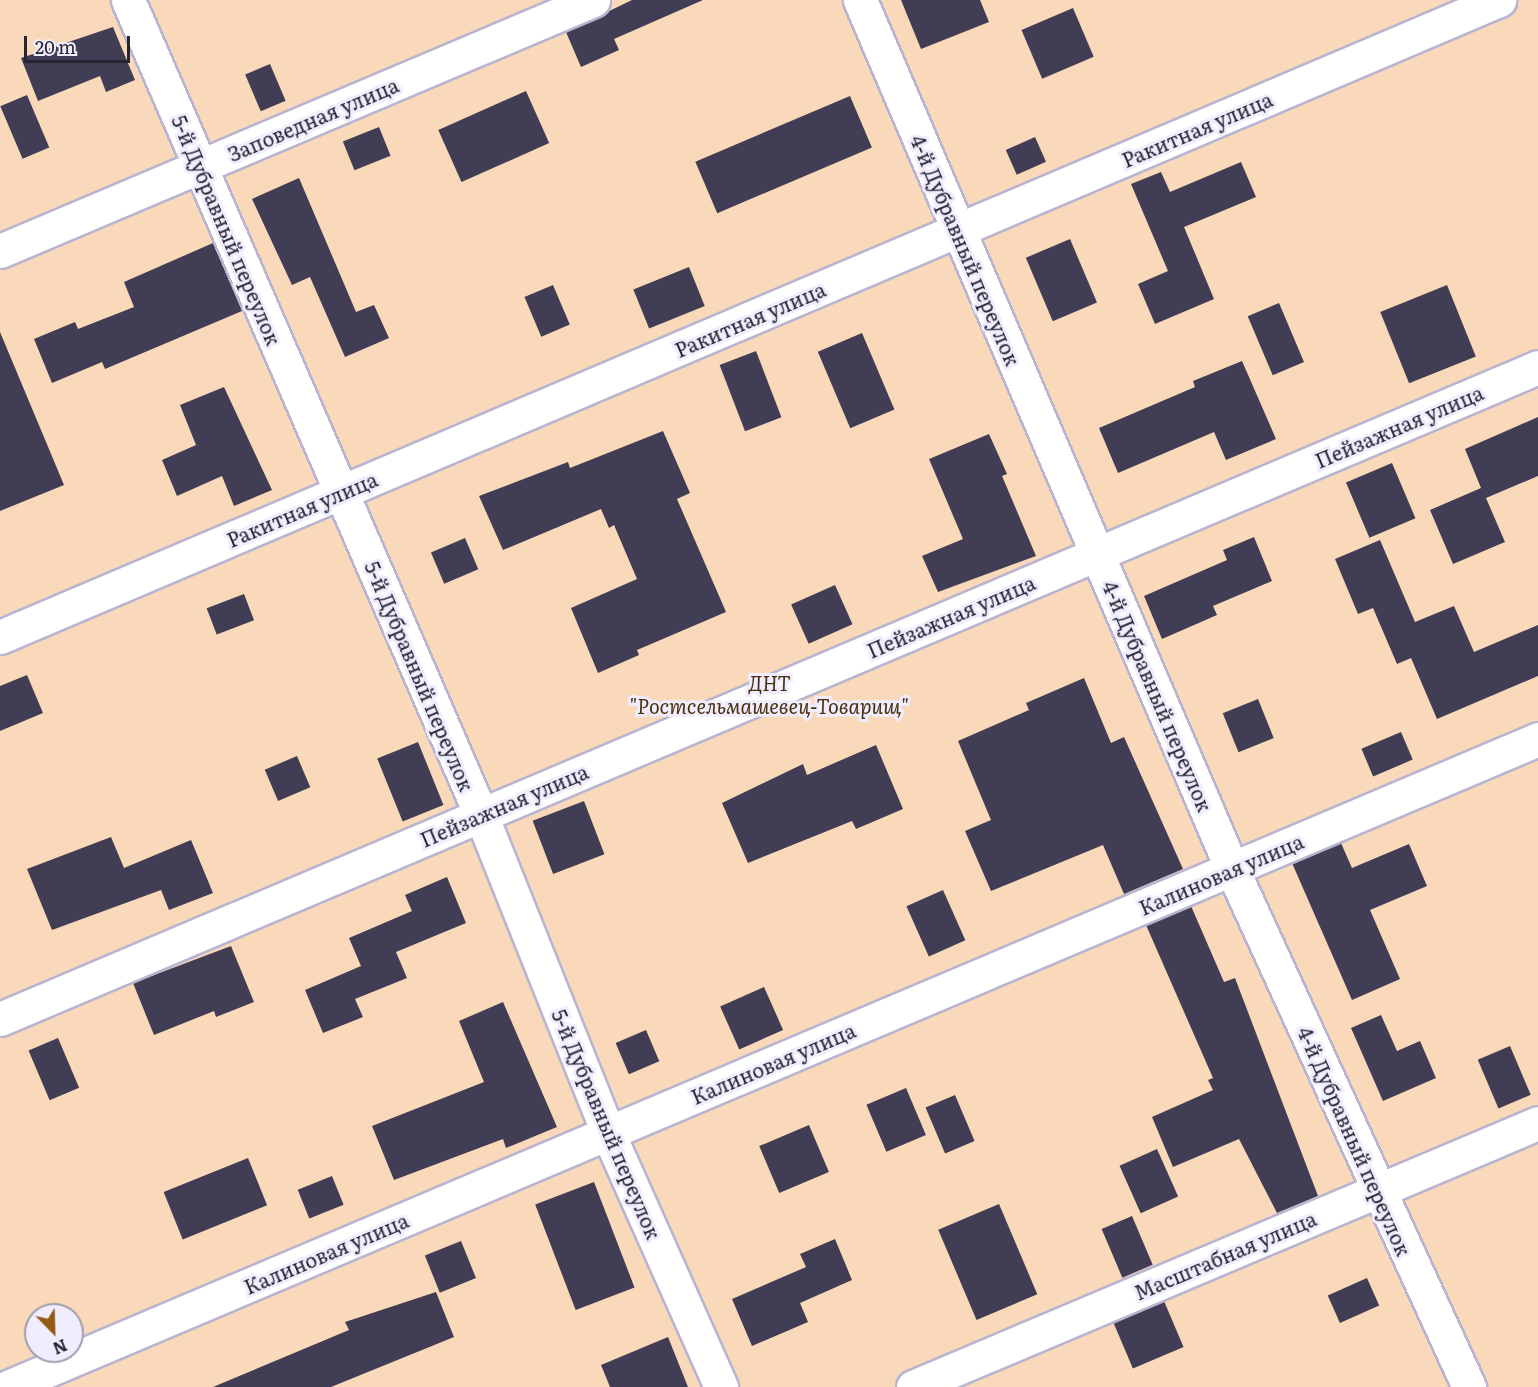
<!DOCTYPE html>
<html>
<head>
<meta charset="utf-8">
<style>
  body { margin:0 }
  #map { position:relative; width:1538px; height:1387px; overflow:hidden; background:#efedfe; font-family:Literata,serif }
  div>[style] { position:absolute }
  [style*='--x'] { left:calc(var(--x)*1px); top:calc(var(--y)*1px); width:calc(var(--w)*1px); rotate:calc(var(--a)*1deg) }
  .green>* { inset:0; background:#f9d9b9 }
  .building>* { inset:0; background:#413d54; transform-origin:0 0 }
  .roads { filter:drop-shadow(2px 0 #b9b5d0) drop-shadow(-2px 0 #b9b5d0) drop-shadow(0 2px #b9b5d0) drop-shadow(0 -2px #b9b5d0) }
  .minor>* { height:33px; margin:-16.5px; padding:0 16.5px; transform-origin:16.5px; border-radius:16.5px; background:#fff }
  span { translate:-50% -50%; white-space:nowrap; text-align:center; line-height:1.15; -webkit-text-stroke:6px #efedfe; paint-order:stroke }
  .street-label { font-size:20px; color:#272530 }
  .park-label { font-size:20px; color:#4c300e; font-style:italic }
  .north { position:absolute; left:24px; top:1303px; width:60px; height:60px; box-sizing:border-box; background:#efedfe; border:2px solid #9f9dac; border-radius:50%; rotate:157deg; font-size:16px; font-weight:700; line-height:24px; text-align:center; color:#272530 }
  .north::after { content:''; display:block; margin:auto; width:21px; height:27px; background:#925c13; clip-path:polygon(50% 0,100% 100%,50% 72%,0 100%) }
  .scale { position:absolute; left:24px; top:36px; width:106px; height:27px; box-sizing:border-box; border:3px solid #272530; border-top:0; padding-left:8px; font-size:18px; line-height:21px; white-space:nowrap; color:#272530; -webkit-text-stroke:4px #efedfe; paint-order:stroke }
</style>
</head>
<body>
<div id="map">
  <div class="green">
    <div style="clip-path:polygon(evenodd,0 0,1538px 0,1538px 1387px,0 1387px,0 0,36px 1315px,72px 1315px,72px 1351px,36px 1351px,36px 1315px)"></div>
  </div>
  <div class="building">
    <div style="clip-path:polygon(632px 0,703px 0,614px 39px,619px 50px,581px 67px,566px 32px)"></div>
    <div style="clip-path:polygon(901px 0,980px 0,989px 22px,921px 49px)"></div>
    <div style="left:1073px;top:8px;width:53px;height:56px;rotate:67deg"></div>
    <div style="clip-path:polygon(113px 27px,135px 80px,106px 92px,100px 76px,38px 101px,21px 58px)"></div>
    <div style="left:270px;top:64px;width:40px;height:27px;rotate:67deg"></div>
    <div style="left:526px;top:91px;width:57px;height:96px;rotate:66deg"></div>
    <div style="left:27px;top:95px;width:57px;height:29px;rotate:67deg"></div>
    <div style="left:850px;top:96px;width:56px;height:168px;rotate:67deg"></div>
    <div style="left:379px;top:127px;width:31px;height:39px;rotate:68deg"></div>
    <div style="left:1035px;top:137px;width:27px;height:32px;rotate:66deg"></div>
    <div style="clip-path:polygon(1241px 162px,1256px 197px,1184px 227px,1214px 299px,1155px 324px,1138px 284px,1168px 271px,1131px 184px,1161px 172px,1170px 192px)"></div>
    <div style="clip-path:polygon(299px 178px,356px 312px,374px 305px,389px 338px,345px 357px,310px 277px,292px 285px,252px 199px)"></div>
    <div style="left:1070px;top:239px;width:69px;height:48px;rotate:67deg"></div>
    <div style="clip-path:polygon(213px 243px,242px 311px,105px 369px,102px 362px,52px 383px,34px 339px,75px 322px,78px 329px,134px 307px,124px 282px)"></div>
    <div style="left:689px;top:267px;width:42px;height:60px;rotate:68deg"></div>
    <div style="left:553px;top:285px;width:43px;height:31px;rotate:67deg"></div>
    <div style="left:1447px;top:285px;width:77px;height:72px;rotate:68deg"></div>
    <div style="left:1279px;top:303px;width:64px;height:34px;rotate:67deg"></div>
    <div style="clip-path:polygon(0 332px,64px 485px,0 511px)"></div>
    <div style="left:862px;top:333px;width:83px;height:48px;rotate:67deg"></div>
    <div style="left:756px;top:351px;width:71px;height:39px;rotate:69deg"></div>
    <div style="clip-path:polygon(1242px 361px,1276px 439px,1226px 460px,1214px 432px,1118px 473px,1099px 428px,1195px 387px,1193px 381px)"></div>
    <div style="clip-path:polygon(224px 387px,272px 490px,234px 506px,222px 476px,177px 496px,162px 460px,196px 445px,180px 405px)"></div>
    <div style="clip-path:polygon(1538px 417px,1538px 476px,1486px 498px,1505px 542px,1453px 564px,1430px 510px,1481px 488px,1465px 449px)"></div>
    <div style="clip-path:polygon(663px 431px,690px 493px,677px 499px,726px 612px,637px 650px,639px 655px,598px 673px,571px 608px,637px 579px,614px 525px,609px 528px,601px 509px,503px 550px,479px 496px,568px 462px,570px 468px)"></div>
    <div style="clip-path:polygon(989px 434px,1007px 474px,1002px 476px,1036px 556px,938px 592px,922px 556px,963px 539px,929px 459px)"></div>
    <div style="left:1392px;top:463px;width:60px;height:50px;rotate:67deg"></div>
    <div style="clip-path:polygon(1254px 537px,1272px 581px,1213px 606px,1217px 615px,1162px 639px,1144px 596px,1227px 560px,1223px 550px)"></div>
    <div style="left:465px;top:538px;width:34px;height:37px;rotate:67deg"></div>
    <div style="clip-path:polygon(1380px 540px,1415px 622px,1454px 606px,1474px 652px,1538px 625px,1538px 676px,1437px 719px,1411px 658px,1397px 664px,1373px 608px,1358px 614px,1335px 559px)"></div>
    <div style="left:835px;top:585px;width:43px;height:48px;rotate:66deg"></div>
    <div style="left:244px;top:594px;width:28px;height:40px;rotate:69deg"></div>
    <div style="clip-path:polygon(27px 675px,43px 713px,0 731px,0 686px)"></div>
    <div style="clip-path:polygon(1084px 678px,1111px 743px,1124px 737px,1183px 869px,1124px 894px,1103px 845px,991px 891px,965px 831px,991px 820px,958px 741px,1029px 710px,1026px 703px)"></div>
    <div style="left:1258px;top:699px;width:42px;height:38px;rotate:68deg"></div>
    <div style="left:1401px;top:732px;width:30px;height:43px;rotate:67deg"></div>
    <div style="left:418px;top:742px;width:68px;height:44px;rotate:68deg"></div>
    <div style="clip-path:polygon(876px 745px,903px 809px,856px 829px,852px 821px,748px 863px,722px 803px,803px 764px,807px 775px)"></div>
    <div style="left:297px;top:756px;width:34px;height:35px;rotate:67deg"></div>
    <div style="left:584px;top:801px;width:57px;height:55px;rotate:69deg"></div>
    <div style="clip-path:polygon(111px 837px,124px 868px,191px 840px,213px 893px,169px 910px,161px 890px,52px 930px,27px 869px)"></div>
    <div style="clip-path:polygon(1341px 843px,1352px 868px,1409px 844px,1427px 886px,1370px 910px,1400px 979px,1352px 1000px,1292px 863px)"></div>
    <div style="clip-path:polygon(447px 877px,466px 923px,396px 952px,407px 978px,355px 999px,363px 1017px,323px 1033px,305px 990px,361px 966px,349px 938px,412px 911px,405px 895px)"></div>
    <div style="left:943px;top:890px;width:55px;height:40px;rotate:66deg"></div>
    <div style="clip-path:polygon(1191px 906px,1224px 982px,1235px 978px,1318px 1196px,1277px 1213px,1239px 1139px,1173px 1167px,1152px 1117px,1213px 1090px,1208px 1080px,1213px 1078px,1146px 925px)"></div>
    <div style="clip-path:polygon(231px 946px,254px 1002px,216px 1017px,214px 1011px,154px 1035px,133px 983px)"></div>
    <div style="left:764px;top:987px;width:47px;height:48px;rotate:66deg"></div>
    <div style="clip-path:polygon(503px 1002px,557px 1127px,506px 1148px,503px 1139px,394px 1180px,372px 1126px,484px 1082px,459px 1021px)"></div>
    <div style="clip-path:polygon(1381px 1015px,1397px 1051px,1420px 1041px,1436px 1078px,1383px 1101px,1351px 1028px)"></div>
    <div style="left:646px;top:1030px;width:34px;height:33px;rotate:67deg"></div>
    <div style="left:58px;top:1038px;width:54px;height:32px;rotate:67deg"></div>
    <div style="left:1510px;top:1046px;width:53px;height:35px;rotate:67deg"></div>
    <div style="left:906px;top:1088px;width:51px;height:43px;rotate:67deg"></div>
    <div style="left:955px;top:1095px;width:50px;height:32px;rotate:67deg"></div>
    <div style="left:809px;top:1125px;width:51px;height:54px;rotate:67deg"></div>
    <div style="left:1157px;top:1149px;width:52px;height:41px;rotate:66deg"></div>
    <div style="left:248px;top:1158px;width:51px;height:91px;rotate:68deg"></div>
    <div style="left:332px;top:1176px;width:31px;height:37px;rotate:68deg"></div>
    <div style="left:594px;top:1182px;width:113px;height:63px;rotate:69deg"></div>
    <div style="left:999px;top:1204px;width:98px;height:66px;rotate:67deg"></div>
    <div style="left:1132px;top:1216px;width:53px;height:33px;rotate:67deg"></div>
    <div style="clip-path:polygon(835px 1239px,852px 1280px,800px 1303px,808px 1322px,752px 1346px,732px 1299px,806px 1267px,800px 1254px)"></div>
    <div style="left:461px;top:1241px;width:40px;height:39px;rotate:68deg"></div>
    <div style="left:1367px;top:1278px;width:30px;height:43px;rotate:66deg"></div>
    <div style="clip-path:polygon(436px 1292px,454px 1337px,331px 1387px,213px 1387px,349px 1330px,345px 1322px)"></div>
    <div style="left:1164px;top:1301px;width:50px;height:55px;rotate:67deg"></div>
    <div style="clip-path:polygon(668px 1337px,688px 1387px,610px 1387px,601px 1365px)"></div>
  </div>
  <div class="roads">
    <div class="minor">
      <div style="--x:128;--y:0;--w:888;--a:66.58"></div>
      <div style="--x:481;--y:815;--w:342;--a:68.2"></div>
      <div style="--x:608;--y:1133;--w:278;--a:66"></div>
      <div style="--x:860;--y:0;--w:945;--a:66.83"></div>
      <div style="--x:1232;--y:869;--w:570;--a:65.41"></div>
      <div style="--x:0;--y:251;--w:644;--a:-22.94"></div>
      <div style="--x:0;--y:637;--w:1629;--a:-23.02"></div>
      <div style="--x:0;--y:1019;--w:1670;--a:-22.97"></div>
      <div style="--x:8;--y:1387;--w:1662;--a:-22.95"></div>
      <div style="--x:913;--y:1387;--w:678;--a:-22.9"></div>
    </div>
  </div>
  <div class="street-label">
    <span style="left:313px;top:119px;rotate:-23deg">Заповедная улица</span>
    <span style="left:1197px;top:129px;rotate:-23deg">Ракитная улица</span>
    <span style="left:227px;top:230px;rotate:67deg">5-й Дубравный переулок</span>
    <span style="left:966px;top:250px;rotate:67deg">4-й Дубравный переулок</span>
    <span style="left:750px;top:319px;rotate:-23deg">Ракитная улица</span>
    <span style="left:1399px;top:426px;rotate:-23deg">Пейзажная улица</span>
    <span style="left:302px;top:509px;rotate:-23deg">Ракитная улица</span>
    <span style="left:951px;top:616px;rotate:-23deg">Пейзажная улица</span>
    <span style="left:420px;top:676px;rotate:67deg">5-й Дубравный переулок</span>
    <span style="left:1158px;top:696px;rotate:67deg">4-й Дубравный переулок</span>
    <span style="left:504px;top:805px;rotate:-23deg">Пейзажная улица</span>
    <span style="left:1221px;top:874px;rotate:-23deg">Калиновая улица</span>
    <span style="left:773px;top:1063px;rotate:-23deg">Калиновая улица</span>
    <span style="left:607px;top:1124px;rotate:67deg">5-й Дубравный переулок</span>
    <span style="left:1355px;top:1141px;rotate:66deg">4-й Дубравный переулок</span>
    <span style="left:326px;top:1253px;rotate:-23deg">Калиновая улица</span>
    <span style="left:1225px;top:1255px;rotate:-23deg">Масштабная улица</span>
  </div>
  <div class="park-label">
    <span style="left:769px;top:694px">ДНТ<br>"Ростсельмашевец-Товарищ"</span>
  </div>
  <div class="north">N</div>
  <div class="scale">20 m</div>
</div>
</body>
</html>
